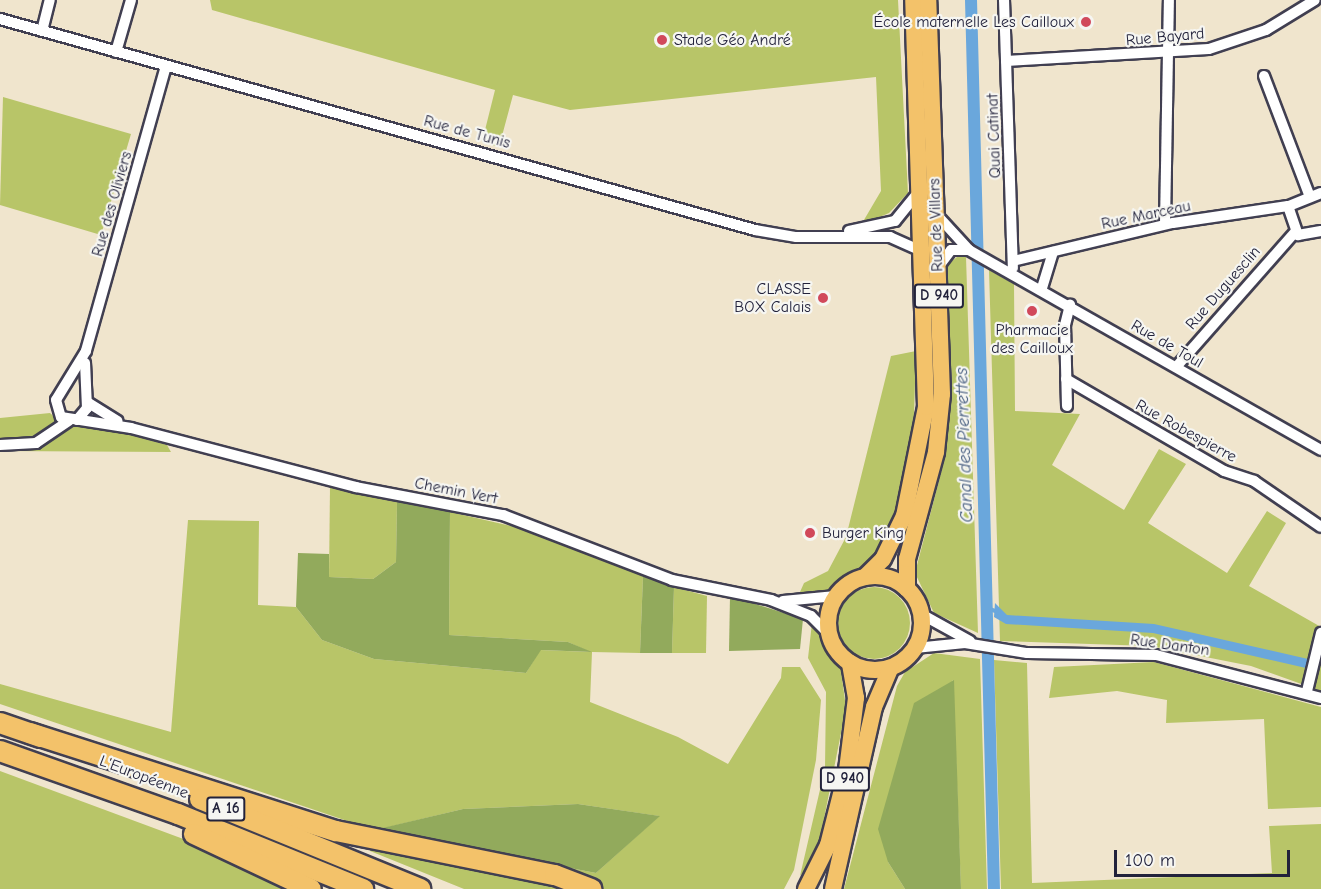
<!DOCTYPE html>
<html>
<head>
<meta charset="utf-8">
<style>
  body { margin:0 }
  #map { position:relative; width:1321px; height:889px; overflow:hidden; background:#f0e5cd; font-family:"Comic Neue",sans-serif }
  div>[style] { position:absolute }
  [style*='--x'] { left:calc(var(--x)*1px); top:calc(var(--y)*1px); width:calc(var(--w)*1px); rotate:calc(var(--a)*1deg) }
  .green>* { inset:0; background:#b8c568 }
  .round { border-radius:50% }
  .forest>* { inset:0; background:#92aa5c }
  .water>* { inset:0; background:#6aa7dc }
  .stream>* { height:4px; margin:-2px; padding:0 2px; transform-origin:2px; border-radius:2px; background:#6aa7dc }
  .canal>* { height:12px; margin:-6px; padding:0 6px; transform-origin:6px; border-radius:6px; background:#6aa7dc }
  .roads { filter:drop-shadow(2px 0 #413f51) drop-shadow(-2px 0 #413f51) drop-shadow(0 2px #413f51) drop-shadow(0 -2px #413f51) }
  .minor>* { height:10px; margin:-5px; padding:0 5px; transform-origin:5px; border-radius:5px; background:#fff }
  .primary>* { height:16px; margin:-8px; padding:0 8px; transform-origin:8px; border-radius:8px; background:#f3c26a }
  .primary>.ring { margin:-8px; padding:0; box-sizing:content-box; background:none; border:16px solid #f3c26a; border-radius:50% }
  .motorway>* { height:20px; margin:-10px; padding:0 10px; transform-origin:10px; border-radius:10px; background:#f3c26a }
  .dots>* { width:16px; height:16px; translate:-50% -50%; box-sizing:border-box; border:3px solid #f6f6f2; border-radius:50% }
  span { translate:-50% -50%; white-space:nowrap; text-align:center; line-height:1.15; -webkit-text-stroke:4.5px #f6f6f2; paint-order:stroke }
  .shield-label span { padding:2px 4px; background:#f6f6f2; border:2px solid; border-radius:4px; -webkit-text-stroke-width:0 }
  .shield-label { font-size:15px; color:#22223b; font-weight:700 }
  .poi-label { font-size:16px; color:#22223b }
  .right { translate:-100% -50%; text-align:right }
  .left { translate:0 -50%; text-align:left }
  .street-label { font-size:16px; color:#22223b }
  .water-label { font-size:18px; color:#3f577b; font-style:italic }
  .scale { position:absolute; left:1114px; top:850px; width:176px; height:27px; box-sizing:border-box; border:3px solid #22223b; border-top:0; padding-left:8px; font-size:18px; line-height:21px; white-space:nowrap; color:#22223b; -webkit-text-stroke:4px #f6f6f2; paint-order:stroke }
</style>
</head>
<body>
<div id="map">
  <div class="green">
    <div style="clip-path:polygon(210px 0,898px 0,908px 193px,889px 213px,861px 225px,881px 191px,876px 77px,570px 110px,513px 95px,499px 147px,482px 142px,495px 90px,212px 10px)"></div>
    <div style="clip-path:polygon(3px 97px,131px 134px,101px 235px,0 205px)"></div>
    <div style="clip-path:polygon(957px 257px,966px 257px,978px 633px,934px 613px,915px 573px,944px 461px,952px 387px,946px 266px)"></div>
    <div style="clip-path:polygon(989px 270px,1014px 284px,1015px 411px,1080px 414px,1052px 465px,1124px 510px,1159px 449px,1186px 464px,1148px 523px,1227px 573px,1267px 511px,1286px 523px,1249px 586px,1321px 627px,1321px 691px,1251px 666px,1150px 646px,1000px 641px)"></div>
    <div style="clip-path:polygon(916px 351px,913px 447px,890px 534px,864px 569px,817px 597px,800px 592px,804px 583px,828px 571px,846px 537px,891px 356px)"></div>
    <div style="clip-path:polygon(50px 413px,64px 426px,91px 423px,167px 445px,171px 452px,0 451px,0 418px)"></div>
    <div style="clip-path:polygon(330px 487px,397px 502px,396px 562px,373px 579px,329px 577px)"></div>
    <div style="clip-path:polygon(evenodd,450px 512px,533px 531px,643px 576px,640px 653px,592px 652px,590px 702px,678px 737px,728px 764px,781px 678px,782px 667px,800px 667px,821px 700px,816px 760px,794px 870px,784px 889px,464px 889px,370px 851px,374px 830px,0 704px,0 684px,171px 732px,188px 520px,259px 521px,258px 605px,296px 607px,322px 640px,374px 659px,526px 673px,540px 650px,590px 652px,568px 642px,449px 635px,450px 512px,578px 804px,659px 816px,596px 873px,376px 830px,463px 809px,578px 804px)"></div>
    <div style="clip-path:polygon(674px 587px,707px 596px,706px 653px,672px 653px)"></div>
    <div class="round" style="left:838px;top:587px;width:72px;height:72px"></div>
    <div style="clip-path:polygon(812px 623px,841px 670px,846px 708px,817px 854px,800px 876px,825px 768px,826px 692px,808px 658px)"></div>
    <div style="clip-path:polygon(934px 653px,980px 659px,987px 889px,961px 889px,953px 680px,888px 862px,905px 889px,844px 889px,897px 686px,905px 672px)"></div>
    <div style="clip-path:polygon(994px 660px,1027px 663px,1032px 883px,1272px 873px,1269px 826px,1321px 824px,1321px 889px,1001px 889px)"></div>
    <div style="clip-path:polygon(1154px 662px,1321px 707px,1321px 807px,1268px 809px,1264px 719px,1166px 723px,1167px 700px,1117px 691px,1049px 698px,1054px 667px)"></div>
    <div style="clip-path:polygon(0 771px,240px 860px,294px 889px,0 889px)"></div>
  </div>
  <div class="forest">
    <div style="clip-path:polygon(397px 502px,450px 512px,449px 635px,568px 642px,592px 652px,541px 650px,526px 673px,374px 659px,322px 640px,296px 607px,298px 553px,329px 554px,329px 577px,373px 579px,396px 562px)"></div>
    <div style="clip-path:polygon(643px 576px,674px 587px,672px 653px,640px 653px)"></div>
    <div style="clip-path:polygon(730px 596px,803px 619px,800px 649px,729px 651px)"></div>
    <div style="clip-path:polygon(954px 680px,961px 889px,905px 889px,888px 862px,878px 829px,914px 703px)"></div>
    <div style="clip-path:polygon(578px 804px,660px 816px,596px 873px,374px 830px,463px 809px)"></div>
  </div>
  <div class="water">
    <div style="clip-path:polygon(995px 603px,1007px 615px,1154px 624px,1308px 659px,1306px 668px,1153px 633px,1006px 624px,994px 617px)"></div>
  </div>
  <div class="stream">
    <div style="--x:987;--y:608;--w:12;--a:20"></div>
  </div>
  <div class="canal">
    <div style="--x:971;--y:0;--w:889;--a:88.52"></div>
  </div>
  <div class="roads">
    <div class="minor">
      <div style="--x:1004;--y:0;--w:268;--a:88.1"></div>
      <div style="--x:0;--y:19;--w:784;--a:15.61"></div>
      <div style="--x:755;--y:230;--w:42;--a:9.7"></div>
      <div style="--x:796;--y:237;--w:94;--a:0"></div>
      <div style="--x:890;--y:237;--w:35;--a:24"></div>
      <div style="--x:42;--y:31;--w:32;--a:-76"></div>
      <div style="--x:116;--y:52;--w:54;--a:-73.9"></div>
      <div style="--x:1006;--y:61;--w:203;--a:-3.4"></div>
      <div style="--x:1209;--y:49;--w:60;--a:-18.4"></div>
      <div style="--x:1266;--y:30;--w:57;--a:-31.5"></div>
      <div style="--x:166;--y:66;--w:296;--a:105.7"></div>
      <div style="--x:86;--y:351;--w:57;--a:121.5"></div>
      <div style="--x:56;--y:400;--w:18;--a:74"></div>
      <div style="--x:61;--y:417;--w:71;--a:8.9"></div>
      <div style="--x:131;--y:428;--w:233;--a:14.7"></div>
      <div style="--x:356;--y:487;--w:150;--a:10.8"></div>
      <div style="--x:503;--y:515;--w:181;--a:21"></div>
      <div style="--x:672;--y:580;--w:101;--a:11.4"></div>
      <div style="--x:771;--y:600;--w:43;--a:21.8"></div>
      <div style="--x:811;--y:616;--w:24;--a:45"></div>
      <div style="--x:1264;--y:76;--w:129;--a:69.2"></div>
      <div style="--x:1321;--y:193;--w:35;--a:158"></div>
      <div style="--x:1288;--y:206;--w:31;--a:71"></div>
      <div style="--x:1298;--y:235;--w:23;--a:-10"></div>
      <div style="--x:937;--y:215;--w:47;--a:47.6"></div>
      <div style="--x:969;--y:250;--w:405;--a:29.6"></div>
      <div style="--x:1165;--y:224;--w:224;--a:-89"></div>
      <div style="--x:849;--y:231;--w:47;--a:-12.3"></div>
      <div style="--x:895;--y:221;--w:35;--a:-51"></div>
      <div style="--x:1013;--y:261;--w:164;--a:-13.4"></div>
      <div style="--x:1173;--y:223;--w:116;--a:-8.4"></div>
      <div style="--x:939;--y:266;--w:20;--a:-53"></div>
      <div style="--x:951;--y:250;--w:18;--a:0"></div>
      <div style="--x:1042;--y:288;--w:38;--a:-73"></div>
      <div style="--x:1177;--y:366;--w:179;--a:-48.6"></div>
      <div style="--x:1066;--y:379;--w:183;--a:30.2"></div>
      <div style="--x:1224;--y:471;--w:32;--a:18"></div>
      <div style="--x:1254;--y:481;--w:81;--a:34.5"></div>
      <div style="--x:87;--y:402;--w:36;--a:32"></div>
      <div style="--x:1067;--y:406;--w:81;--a:-91.4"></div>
      <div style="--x:1065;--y:325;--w:21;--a:-76"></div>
      <div style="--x:77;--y:420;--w:16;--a:-50"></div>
      <div style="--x:87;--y:408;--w:45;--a:-92.5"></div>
      <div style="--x:0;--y:445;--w:36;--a:-3"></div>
      <div style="--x:36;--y:443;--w:40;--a:-34"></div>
      <div style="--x:783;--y:601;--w:53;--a:-5.4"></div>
      <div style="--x:921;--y:614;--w:56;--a:28.9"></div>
      <div style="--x:915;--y:648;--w:50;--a:-5.7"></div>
      <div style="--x:965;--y:643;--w:63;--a:9.2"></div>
      <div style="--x:1027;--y:653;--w:129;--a:0.9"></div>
      <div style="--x:1156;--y:655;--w:171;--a:14.6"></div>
      <div style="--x:1307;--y:691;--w:60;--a:-76.4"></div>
    </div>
    <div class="primary">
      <div class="ring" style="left:828px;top:576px;width:78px;height:78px"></div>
      <div style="--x:865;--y:577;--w:25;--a:-45"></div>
      <div style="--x:883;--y:559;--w:48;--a:-64"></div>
      <div style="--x:904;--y:516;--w:111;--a:-78.6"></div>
      <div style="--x:926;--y:407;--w:407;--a:-91.8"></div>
      <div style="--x:907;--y:589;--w:30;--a:-90"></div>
      <div style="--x:907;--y:559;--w:111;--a:-74.8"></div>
      <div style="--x:936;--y:452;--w:58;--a:-84.1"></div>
      <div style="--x:942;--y:394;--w:394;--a:-92"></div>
      <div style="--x:806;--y:889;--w:49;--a:-63.4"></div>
      <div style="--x:828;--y:845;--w:77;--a:-75.8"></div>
      <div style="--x:847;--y:770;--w:73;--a:-82.9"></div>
      <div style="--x:856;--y:698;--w:36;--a:-100"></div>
      <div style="--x:833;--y:889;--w:187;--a:-77.3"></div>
      <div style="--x:874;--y:707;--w:43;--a:-67"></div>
    </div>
    <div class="motorway">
      <div style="--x:0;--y:723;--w:43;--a:18.9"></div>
      <div style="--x:30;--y:733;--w:321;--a:17.8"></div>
      <div style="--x:336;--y:831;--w:223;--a:11.4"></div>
      <div style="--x:555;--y:875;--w:39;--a:21"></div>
      <div style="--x:0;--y:751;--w:189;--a:19.5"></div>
      <div style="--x:178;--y:814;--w:200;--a:22.1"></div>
      <div style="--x:200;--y:799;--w:238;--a:22.2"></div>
      <div style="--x:194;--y:834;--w:129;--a:25.2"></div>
    </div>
  </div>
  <div class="dots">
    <div style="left:1086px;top:22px;background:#d1495b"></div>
    <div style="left:662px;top:40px;background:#d1495b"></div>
    <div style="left:823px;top:298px;background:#d1495b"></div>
    <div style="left:1032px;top:311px;background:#d1495b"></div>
    <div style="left:810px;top:533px;background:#d1495b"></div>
  </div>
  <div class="shield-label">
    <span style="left:939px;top:296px">D 940</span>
    <span style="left:845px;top:779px">D 940</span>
    <span style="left:226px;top:809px">A 16</span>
  </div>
  <div class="poi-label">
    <span class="right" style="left:1074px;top:22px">École maternelle Les Cailloux</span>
    <span class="left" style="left:674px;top:40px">Stade Géo André</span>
    <span class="right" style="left:811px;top:298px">CLASSE<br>BOX Calais</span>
    <span style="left:1032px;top:339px">Pharmacie<br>des Cailloux</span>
    <span class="left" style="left:822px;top:533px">Burger King</span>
  </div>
  <div class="street-label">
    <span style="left:1165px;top:37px;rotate:-5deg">Rue Bayard</span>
    <span style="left:467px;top:132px;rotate:15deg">Rue de Tunis</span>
    <span style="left:994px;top:136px;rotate:-92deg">Quai Catinat</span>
    <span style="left:112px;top:204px;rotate:-74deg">Rue des Oliviers</span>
    <span style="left:1146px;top:215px;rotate:-12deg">Rue Marceau</span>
    <span style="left:936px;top:225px;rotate:-92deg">Rue de Villars</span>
    <span style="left:1223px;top:288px;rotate:-49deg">Rue Duguesclin</span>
    <span style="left:1167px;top:344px;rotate:30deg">Rue de Toul</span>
    <span style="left:1186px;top:431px;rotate:29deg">Rue Robespierre</span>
    <span style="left:456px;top:491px;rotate:11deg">Chemin Vert</span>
    <span style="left:1170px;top:645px;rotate:8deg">Rue Danton</span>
    <span style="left:144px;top:777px;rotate:21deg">L'Européenne</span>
  </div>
  <div class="water-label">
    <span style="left:965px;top:445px;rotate:-92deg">Canal des Pierrettes</span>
  </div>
  <div class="scale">100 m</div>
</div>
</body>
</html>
